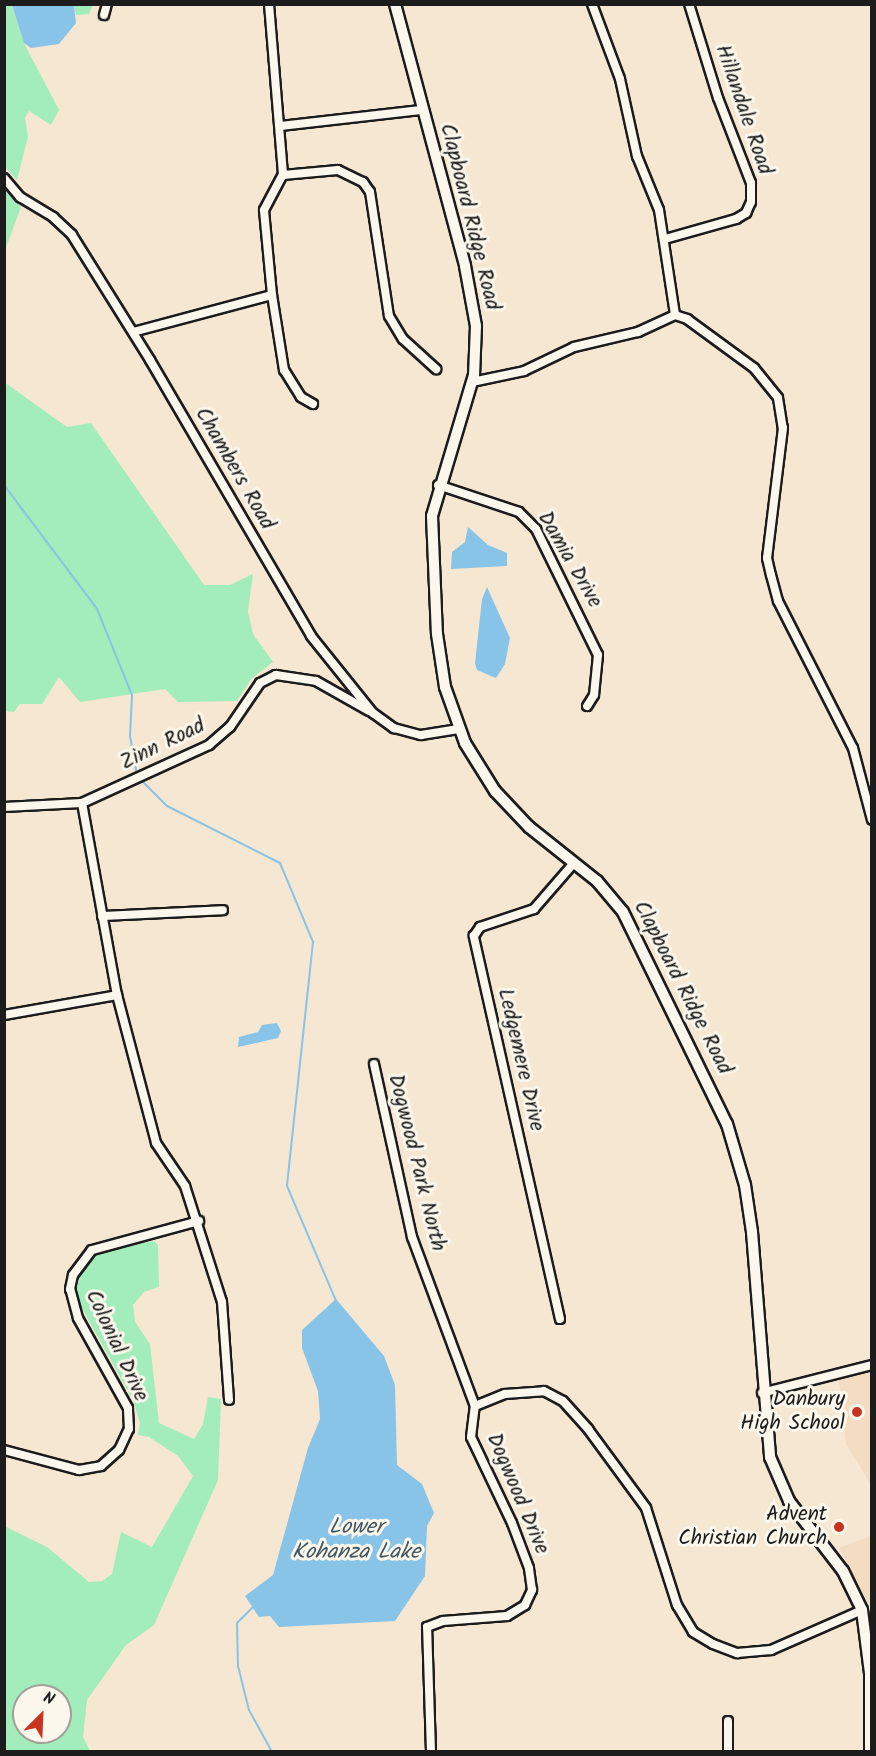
<!DOCTYPE html>
<html>
<head>
<meta charset="utf-8">
<style>
  body { margin:0 }
  #map { position:relative; width:876px; height:1756px; overflow:hidden; background:#f6e7d3; font-family:Kalam,sans-serif }
  div>[style] { position:absolute }
  [style*='--x'] { left:calc(var(--x)*1px); top:calc(var(--y)*1px); width:calc(var(--w)*1px); rotate:calc(var(--a)*1deg) }
  .built>* { inset:0; background:#f2dcc2 }
  .green>* { inset:0; background:#a3ecbb }
  .water>* { inset:0; background:#87c4e7 }
  .stream>* { height:2px; margin:-1px; padding:0 1px; transform-origin:1px; border-radius:1px; background:#87c4e7 }
  .roads { filter:drop-shadow(2px 0 #1c1c1c) drop-shadow(-2px 0 #1c1c1c) drop-shadow(0 2px #1c1c1c) drop-shadow(0 -2px #1c1c1c) }
  .street>* { height:8px; margin:-4px; padding:0 4px; transform-origin:4px; border-radius:4px; background:#fbf7ec }
  .secondary>* { height:10px; margin:-5px; padding:0 5px; transform-origin:5px; border-radius:5px; background:#fbf7ec }
  .dots>* { width:16px; height:16px; translate:-50% -50%; box-sizing:border-box; border:3px solid #fbf7ec; border-radius:50% }
  span { translate:-50% -50%; white-space:nowrap; text-align:center; line-height:1.15; -webkit-text-stroke:6px #fbf7ec; paint-order:stroke }
  .street-label { font-size:21px; color:#1c1c1c }
  .poi-label { font-size:21px; color:#1c1c1c }
  .right { translate:-100% -50%; text-align:right }
  .water-label { font-size:22px; color:#415763; font-style:italic }
  .frame { position:absolute; inset:0; border:6px solid #1c1c1c; pointer-events:none }
  .north { position:absolute; left:12px; top:1684px; width:60px; height:60px; box-sizing:border-box; background:#fbf7ec; border:2px solid #a29f99; border-radius:50%; rotate:24deg; font-size:16px; font-weight:700; line-height:24px; text-align:center; color:#1c1c1c }
  .north::after { content:''; display:block; margin:auto; width:21px; height:27px; background:#c8321e; clip-path:polygon(50% 0,100% 100%,50% 72%,0 100%) }
</style>
</head>
<body>
<div id="map">
  <div class="built">
    <div style="clip-path:polygon(871px 1370px,871px 1485px,846px 1444px,839px 1380px)"></div>
    <div style="clip-path:polygon(871px 1536px,871px 1608px,839px 1548px)"></div>
  </div>
  <div class="green">
    <div style="clip-path:polygon(4px 5px,12px 5px,24px 43px,59px 110px,51px 125px,29px 111px,25px 118px,28px 137px,17px 180px,5px 167px)"></div>
    <div style="clip-path:polygon(74px 5px,93px 5px,89px 14px,76px 15px)"></div>
    <div style="clip-path:polygon(5px 187px,21px 207px,5px 250px)"></div>
    <div style="clip-path:polygon(4px 382px,67px 427px,91px 423px,204px 585px,230px 585px,253px 574px,248px 612px,253px 634px,273px 662px,252px 678px,237px 701px,178px 702px,165px 689px,80px 702px,59px 677px,42px 704px,20px 704px,14px 712px,5px 711px)"></div>
    <div style="clip-path:polygon(evenodd,154px 1241px,158px 1245px,159px 1287px,144px 1292px,133px 1305px,135px 1322px,150px 1344px,159px 1423px,194px 1439px,203px 1424px,208px 1397px,221px 1399px,218px 1480px,154px 1625px,126px 1645px,87px 1700px,83px 1737px,90px 1751px,5px 1751px,4px 1526px,47px 1547px,89px 1582px,102px 1581px,112px 1574px,121px 1532px,152px 1547px,193px 1476px,178px 1456px,149px 1437px,138px 1435px,140px 1423px,133px 1400px,79px 1303px,77px 1288px,81px 1271px,96px 1254px,114px 1247px,154px 1241px,24px 1696px,60px 1696px,60px 1732px,24px 1732px,24px 1696px)"></div>
  </div>
  <div class="water">
    <div style="clip-path:polygon(12px 5px,74px 5px,76px 23px,59px 44px,31px 48px,24px 43px)"></div>
    <div style="clip-path:polygon(468px 527px,488px 545px,507px 553px,507px 566px,451px 569px,452px 552px,465px 542px)"></div>
    <div style="clip-path:polygon(487px 587px,510px 638px,505px 664px,496px 678px,477px 670px,475px 663px,482px 599px)"></div>
    <div style="clip-path:polygon(277px 1023px,281px 1031px,278px 1038px,238px 1047px,239px 1037px,258px 1032px,262px 1025px)"></div>
    <div style="clip-path:polygon(336px 1299px,384px 1356px,395px 1385px,397px 1465px,422px 1484px,434px 1513px,427px 1526px,425px 1576px,395px 1621px,279px 1627px,270px 1616px,259px 1617px,245px 1596px,273px 1575px,308px 1448px,320px 1419px,318px 1391px,302px 1348px,302px 1330px)"></div>
  </div>
  <div class="stream">
    <div style="--x:4;--y:485;--w:155;--a:53.1"></div>
    <div style="--x:97;--y:609;--w:93;--a:67.9"></div>
    <div style="--x:132;--y:695;--w:41;--a:92.8"></div>
    <div style="--x:130;--y:736;--w:36;--a:80"></div>
    <div style="--x:142;--y:781;--w:35;--a:45"></div>
    <div style="--x:167;--y:806;--w:127;--a:26.8"></div>
    <div style="--x:280;--y:863;--w:86;--a:67.3"></div>
    <div style="--x:313;--y:942;--w:245;--a:96.1"></div>
    <div style="--x:287;--y:1186;--w:125;--a:66.9"></div>
    <div style="--x:255;--y:1605;--w:25;--a:135"></div>
    <div style="--x:237;--y:1623;--w:43;--a:88.7"></div>
    <div style="--x:238;--y:1666;--w:45;--a:76"></div>
    <div style="--x:249;--y:1710;--w:48;--a:61.3"></div>
  </div>
  <div class="roads">
    <div class="street">
      <div style="--x:269;--y:4;--w:172;--a:85.3"></div>
      <div style="--x:592;--y:4;--w:80;--a:69.5"></div>
      <div style="--x:620;--y:79;--w:79;--a:77.6"></div>
      <div style="--x:637;--y:156;--w:58;--a:67.8"></div>
      <div style="--x:659;--y:210;--w:106;--a:81.3"></div>
      <div style="--x:104;--y:15;--w:11;--a:-75"></div>
      <div style="--x:280;--y:126;--w:142;--a:-6.5"></div>
      <div style="--x:4;--y:178;--w:25;--a:50"></div>
      <div style="--x:20;--y:197;--w:39;--a:31"></div>
      <div style="--x:53;--y:217;--w:26;--a:43"></div>
      <div style="--x:72;--y:235;--w:147;--a:58"></div>
      <div style="--x:150;--y:360;--w:320;--a:59.7"></div>
      <div style="--x:311;--y:636;--w:99;--a:51.2"></div>
      <div style="--x:373;--y:713;--w:26;--a:36"></div>
      <div style="--x:394;--y:728;--w:28;--a:15"></div>
      <div style="--x:421;--y:735;--w:38;--a:-9"></div>
      <div style="--x:665;--y:239;--w:74;--a:-15.7"></div>
      <div style="--x:736;--y:219;--w:12;--a:-31"></div>
      <div style="--x:746;--y:213;--w:12;--a:-66"></div>
      <div style="--x:751;--y:202;--w:19;--a:-90"></div>
      <div style="--x:751;--y:183;--w:91;--a:-111.2"></div>
      <div style="--x:718;--y:98;--w:98;--a:-107.1"></div>
      <div style="--x:675;--y:315;--w:13;--a:18"></div>
      <div style="--x:687;--y:319;--w:83;--a:36.2"></div>
      <div style="--x:754;--y:368;--w:38;--a:51"></div>
      <div style="--x:778;--y:398;--w:30;--a:81"></div>
      <div style="--x:783;--y:428;--w:131;--a:97"></div>
      <div style="--x:767;--y:558;--w:17;--a:77"></div>
      <div style="--x:771;--y:575;--w:27;--a:75"></div>
      <div style="--x:778;--y:601;--w:165;--a:63"></div>
      <div style="--x:853;--y:748;--w:74;--a:75.2"></div>
      <div style="--x:133;--y:332;--w:144;--a:-14.9"></div>
      <div style="--x:472;--y:382;--w:53;--a:-11.9"></div>
      <div style="--x:524;--y:371;--w:55;--a:-25.6"></div>
      <div style="--x:574;--y:347;--w:66;--a:-13.2"></div>
      <div style="--x:638;--y:332;--w:41;--a:-24.7"></div>
      <div style="--x:313;--y:404;--w:14;--a:-150"></div>
      <div style="--x:301;--y:397;--w:32;--a:-122"></div>
      <div style="--x:284;--y:370;--w:76;--a:-99.1"></div>
      <div style="--x:272;--y:295;--w:85;--a:-95.4"></div>
      <div style="--x:264;--y:210;--w:40;--a:-62"></div>
      <div style="--x:283;--y:175;--w:55;--a:-5.2"></div>
      <div style="--x:338;--y:170;--w:28;--a:26"></div>
      <div style="--x:363;--y:182;--w:12;--a:55"></div>
      <div style="--x:370;--y:192;--w:125;--a:81.3"></div>
      <div style="--x:389;--y:316;--w:27;--a:59"></div>
      <div style="--x:403;--y:339;--w:45;--a:42.3"></div>
      <div style="--x:438;--y:485;--w:85;--a:18.4"></div>
      <div style="--x:519;--y:512;--w:24;--a:45"></div>
      <div style="--x:536;--y:529;--w:140;--a:63.8"></div>
      <div style="--x:598;--y:655;--w:40;--a:95.7"></div>
      <div style="--x:594;--y:695;--w:13;--a:122"></div>
      <div style="--x:82;--y:803;--w:195;--a:79.7"></div>
      <div style="--x:117;--y:995;--w:153;--a:75.2"></div>
      <div style="--x:156;--y:1143;--w:52;--a:56"></div>
      <div style="--x:185;--y:1186;--w:122;--a:72.3"></div>
      <div style="--x:222;--y:1302;--w:98;--a:85.9"></div>
      <div style="--x:4;--y:807;--w:78;--a:-2.9"></div>
      <div style="--x:82;--y:803;--w:140;--a:-24.5"></div>
      <div style="--x:209;--y:745;--w:28;--a:-41"></div>
      <div style="--x:230;--y:727;--w:53;--a:-55.7"></div>
      <div style="--x:260;--y:683;--w:18;--a:-27"></div>
      <div style="--x:276;--y:675;--w:40;--a:8.5"></div>
      <div style="--x:316;--y:681;--w:61;--a:29.5"></div>
      <div style="--x:102;--y:916;--w:121;--a:-2.8"></div>
      <div style="--x:4;--y:1015;--w:115;--a:-10"></div>
      <div style="--x:374;--y:1064;--w:177;--a:77.6"></div>
      <div style="--x:412;--y:1237;--w:180;--a:69.6"></div>
      <div style="--x:560;--y:1319;--w:393;--a:-102.7"></div>
      <div style="--x:474;--y:936;--w:11;--a:-56"></div>
      <div style="--x:480;--y:927;--w:57;--a:-18.4"></div>
      <div style="--x:534;--y:909;--w:61;--a:-49"></div>
      <div style="--x:762;--y:1393;--w:114;--a:-14.3"></div>
      <div style="--x:4;--y:1450;--w:78;--a:14.9"></div>
      <div style="--x:79;--y:1470;--w:22;--a:-10"></div>
      <div style="--x:101;--y:1466;--w:24;--a:-42"></div>
      <div style="--x:119;--y:1450;--w:23;--a:-65"></div>
      <div style="--x:129;--y:1429;--w:21;--a:-93"></div>
      <div style="--x:128;--y:1408;--w:103;--a:-119.1"></div>
      <div style="--x:78;--y:1318;--w:30;--a:-105"></div>
      <div style="--x:70;--y:1289;--w:14;--a:-78"></div>
      <div style="--x:73;--y:1275;--w:31;--a:-53"></div>
      <div style="--x:92;--y:1250;--w:111;--a:-15.2"></div>
      <div style="--x:431;--y:1752;--w:125;--a:-91.8"></div>
      <div style="--x:427;--y:1627;--w:17;--a:-21"></div>
      <div style="--x:443;--y:1621;--w:64;--a:-4.5"></div>
      <div style="--x:507;--y:1616;--w:21;--a:-31"></div>
      <div style="--x:525;--y:1605;--w:17;--a:-65"></div>
      <div style="--x:532;--y:1590;--w:22;--a:-98"></div>
      <div style="--x:529;--y:1568;--w:48;--a:-110.7"></div>
      <div style="--x:512;--y:1523;--w:95;--a:-115.5"></div>
      <div style="--x:471;--y:1437;--w:31;--a:-83"></div>
      <div style="--x:475;--y:1406;--w:32;--a:-22"></div>
      <div style="--x:505;--y:1394;--w:39;--a:-4"></div>
      <div style="--x:544;--y:1391;--w:21;--a:28"></div>
      <div style="--x:563;--y:1401;--w:38;--a:48"></div>
      <div style="--x:588;--y:1429;--w:98;--a:53.7"></div>
      <div style="--x:646;--y:1508;--w:102;--a:72.3"></div>
      <div style="--x:677;--y:1605;--w:31;--a:59"></div>
      <div style="--x:693;--y:1632;--w:23;--a:31"></div>
      <div style="--x:713;--y:1644;--w:26;--a:21"></div>
      <div style="--x:737;--y:1653;--w:34;--a:-5"></div>
      <div style="--x:771;--y:1650;--w:99;--a:-23.7"></div>
      <div style="--x:728;--y:1752;--w:31;--a:-90"></div>
    </div>
    <div class="secondary">
      <div style="--x:395;--y:4;--w:271;--a:75"></div>
      <div style="--x:465;--y:266;--w:61;--a:79.6"></div>
      <div style="--x:476;--y:326;--w:49;--a:92.3"></div>
      <div style="--x:474;--y:375;--w:147;--a:106.6"></div>
      <div style="--x:432;--y:516;--w:118;--a:87.6"></div>
      <div style="--x:437;--y:634;--w:54;--a:81.4"></div>
      <div style="--x:445;--y:687;--w:59;--a:70.3"></div>
      <div style="--x:465;--y:743;--w:57;--a:58"></div>
      <div style="--x:495;--y:791;--w:50;--a:46.6"></div>
      <div style="--x:529;--y:827;--w:87;--a:38.5"></div>
      <div style="--x:597;--y:881;--w:40;--a:50"></div>
      <div style="--x:623;--y:912;--w:236;--a:63.9"></div>
      <div style="--x:727;--y:1124;--w:64;--a:73.6"></div>
      <div style="--x:745;--y:1185;--w:48;--a:81.5"></div>
      <div style="--x:752;--y:1232;--w:226;--a:85.4"></div>
      <div style="--x:770;--y:1457;--w:48;--a:66.6"></div>
      <div style="--x:789;--y:1501;--w:88;--a:52.4"></div>
      <div style="--x:843;--y:1571;--w:43;--a:64"></div>
      <div style="--x:862;--y:1610;--w:64;--a:82.8"></div>
      <div style="--x:870;--y:1673;--w:79;--a:90"></div>
    </div>
  </div>
  <div class="dots">
    <div style="left:857px;top:1412px;background:#c8321e"></div>
    <div style="left:839px;top:1527px;background:#c8321e"></div>
  </div>
  <div class="street-label">
    <span style="left:743px;top:110px;rotate:71deg">Hillandale Road</span>
    <span style="left:469px;top:217px;rotate:76deg">Clapboard Ridge Road</span>
    <span style="left:234px;top:469px;rotate:60deg">Chambers Road</span>
    <span style="left:569px;top:560px;rotate:60deg">Damia Drive</span>
    <span style="left:163px;top:745px;rotate:-26deg">Zinn Road</span>
    <span style="left:682px;top:988px;rotate:63deg">Clapboard Ridge Road</span>
    <span style="left:520px;top:1060px;rotate:77deg">Ledgemere Drive</span>
    <span style="left:416px;top:1163px;rotate:76deg">Dogwood Park North</span>
    <span style="left:116px;top:1346px;rotate:65deg">Colonial Drive</span>
    <span style="left:517px;top:1494px;rotate:67deg">Dogwood Drive</span>
  </div>
  <div class="poi-label">
    <span class="right" style="left:845px;top:1412px">Danbury<br>High School</span>
    <span class="right" style="left:827px;top:1527px">Advent<br>Christian Church</span>
  </div>
  <div class="water-label">
    <span style="left:356px;top:1540px">Lower<br>Kohanza Lake</span>
  </div>
  <div class="frame"></div>
  <div class="north">N</div>
</div>
</body>
</html>
